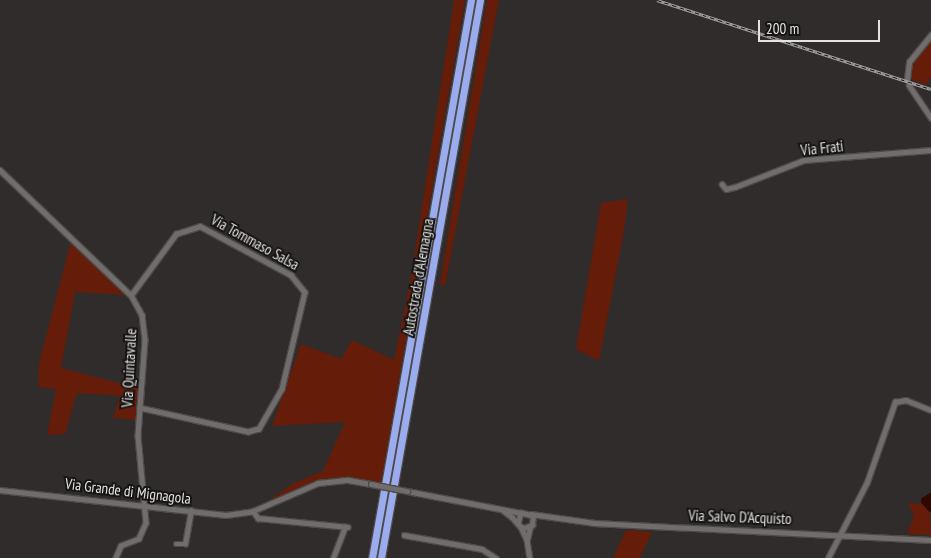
<!DOCTYPE html>
<html>
<head>
<meta charset="utf-8">
<style>
  body { margin:0 }
  #map { position:relative; width:931px; height:558px; overflow:hidden; background:#2f2c2b; font-family:"PT Sans Narrow",sans-serif }
  div>[style] { position:absolute }
  [style*='--x'] { left:calc(var(--x)*1px); top:calc(var(--y)*1px); width:calc(var(--w)*1px); rotate:calc(var(--a)*1deg) }
  .green>* { inset:0; background:#651c09 }
  .river>* { height:8px; margin:-4px; padding:0 4px; transform-origin:4px; border-radius:4px; background:#2f0802 }
  .roads { filter:drop-shadow(1px 0 #4d4a49) drop-shadow(-1px 0 #4d4a49) drop-shadow(0 1px #4d4a49) drop-shadow(0 -1px #4d4a49) }
  .minor>* { height:4.5px; margin:-2.25px; padding:0 2.25px; transform-origin:2.25px; border-radius:2.25px; background:#716d6c }
  .highway>* { height:7px; margin:-3.5px; padding:0 3.5px; transform-origin:3.5px; border-radius:3.5px; background:#9bacee }
  .rail>* { height:3px; margin-top:-1.5px; transform-origin:0; background:repeating-linear-gradient(90deg,#161514 0 4px,#a5a3a2 0 8px); box-sizing:border-box; border-block:1px solid #a5a3a2 }
  .bridges { filter:drop-shadow(1px 0 #4d4a49) drop-shadow(-1px 0 #4d4a49) drop-shadow(0 1px #4d4a49) drop-shadow(0 -1px #4d4a49) }
  .minor-bridge>* { height:4.5px; margin:-2.25px; padding:0 2.25px; transform-origin:2.25px; border-radius:2.25px; background:#716d6c }
  span { translate:-50% -50%; white-space:nowrap; text-align:center; line-height:1.15; -webkit-text-stroke:4px #161514; paint-order:stroke }
  .street-label { font-size:15px; color:#e5e3e2 }
  .scale { position:absolute; left:758px; top:20px; width:122px; height:22px; box-sizing:border-box; border:2px solid #e5e3e2; border-top:0; padding-left:6px; font-size:15px; line-height:18px; white-space:nowrap; color:#e5e3e2; -webkit-text-stroke:4px #161514; paint-order:stroke }
</style>
</head>
<body>
<div id="map">
  <div class="green">
    <div style="clip-path:polygon(454px 0,465px 0,381px 483px,345px 477px,316px 481px,258px 508px,294px 483px,323px 471px,345px 422px,272px 426px,301px 344px,341px 359px,352px 340px,394px 360px,411px 277px)"></div>
    <div style="clip-path:polygon(487px 0,499px 0,445px 286px,440px 284px)"></div>
    <div style="clip-path:polygon(931px 37px,931px 77px,927px 85px,909px 79px,908px 74px,910px 64px)"></div>
    <div style="clip-path:polygon(628px 199px,624px 231px,599px 361px,576px 349px,601px 203px)"></div>
    <div style="clip-path:polygon(71px 241px,126px 295px,75px 292px,61px 368px,138px 388px,136px 420px,113px 418px,120px 396px,77px 393px,65px 434px,47px 435px,56px 389px,38px 387px,39px 363px)"></div>
    <div style="clip-path:polygon(929px 497px,931px 535px,907px 534px,914px 516px,908px 503px,919px 504px)"></div>
    <div style="clip-path:polygon(626px 530px,652px 532px,640px 558px,613px 558px)"></div>
  </div>
  <div class="river">
    <div style="--x:931;--y:497;--w:7;--a:146"></div>
    <div style="--x:925;--y:501;--w:9;--a:49"></div>
  </div>
  <div class="roads">
    <div class="minor">
      <div style="--x:907;--y:79;--w:17;--a:-83"></div>
      <div style="--x:909;--y:62;--w:35;--a:-51"></div>
      <div style="--x:909;--y:85;--w:40;--a:56"></div>
      <div style="--x:0;--y:170;--w:181;--a:43.7"></div>
      <div style="--x:131;--y:295;--w:23;--a:61"></div>
      <div style="--x:142;--y:315;--w:25;--a:83"></div>
      <div style="--x:145;--y:340;--w:96;--a:94.2"></div>
      <div style="--x:138;--y:436;--w:87;--a:84.7"></div>
      <div style="--x:146;--y:523;--w:17;--a:114"></div>
      <div style="--x:139;--y:539;--w:19;--a:159"></div>
      <div style="--x:121;--y:546;--w:13;--a:113"></div>
      <div style="--x:722;--y:184;--w:6;--a:51"></div>
      <div style="--x:726;--y:189;--w:9;--a:-13"></div>
      <div style="--x:735;--y:187;--w:74;--a:-21.4"></div>
      <div style="--x:804;--y:160;--w:127;--a:-4.5"></div>
      <div style="--x:131;--y:295;--w:76;--a:-53.6"></div>
      <div style="--x:176;--y:234;--w:25;--a:-18"></div>
      <div style="--x:200;--y:226;--w:103;--a:28.3"></div>
      <div style="--x:291;--y:275;--w:22;--a:51"></div>
      <div style="--x:305;--y:292;--w:100;--a:103.3"></div>
      <div style="--x:282;--y:389;--w:46;--a:119.9"></div>
      <div style="--x:259;--y:429;--w:11;--a:165"></div>
      <div style="--x:248;--y:432;--w:111;--a:-167.5"></div>
      <div style="--x:0;--y:490;--w:227;--a:6.3"></div>
      <div style="--x:226;--y:515;--w:27;--a:-8"></div>
      <div style="--x:253;--y:511;--w:71;--a:-23.3"></div>
      <div style="--x:318;--y:483;--w:30;--a:-6"></div>
      <div style="--x:348;--y:480;--w:23;--a:10"></div>
      <div style="--x:407;--y:491;--w:116;--a:10.9"></div>
      <div style="--x:253;--y:511;--w:9;--a:54"></div>
      <div style="--x:258;--y:518;--w:90;--a:5.7"></div>
      <div style="--x:504;--y:511;--w:10;--a:37"></div>
      <div style="--x:512;--y:517;--w:12;--a:48"></div>
      <div style="--x:520;--y:526;--w:4;--a:27"></div>
      <div style="--x:524;--y:528;--w:9;--a:-21"></div>
      <div style="--x:532;--y:525;--w:9;--a:-84"></div>
      <div style="--x:533;--y:516;--w:12;--a:-166"></div>
      <div style="--x:521;--y:513;--w:11;--a:105"></div>
      <div style="--x:531;--y:514;--w:64;--a:8.1"></div>
      <div style="--x:594;--y:523;--w:337;--a:2.9"></div>
      <div style="--x:521;--y:527;--w:14;--a:65"></div>
      <div style="--x:527;--y:540;--w:13;--a:-77"></div>
      <div style="--x:404;--y:535;--w:79;--a:10.2"></div>
      <div style="--x:482;--y:549;--w:17;--a:33"></div>
      <div style="--x:527;--y:540;--w:18;--a:81"></div>
      <div style="--x:176;--y:544;--w:9;--a:0"></div>
      <div style="--x:185;--y:544;--w:34;--a:-80"></div>
      <div style="--x:333;--y:558;--w:33;--a:-69"></div>
      <div style="--x:828;--y:558;--w:85;--a:-62.8"></div>
      <div style="--x:867;--y:482;--w:85;--a:-70.7"></div>
      <div style="--x:895;--y:402;--w:11;--a:-10"></div>
      <div style="--x:906;--y:400;--w:27;--a:22"></div>
    </div>
    <div class="highway">
      <div style="--x:372;--y:558;--w:567;--a:-79.94"></div>
      <div style="--x:381;--y:558;--w:567;--a:-79.94"></div>
    </div>
  </div>
  <div class="rail">
    <div style="--x:657;--y:0;--w:288;--a:18"></div>
  </div>
  <div class="bridges">
    <div class="minor-bridge">
      <div style="--x:371;--y:484;--w:37;--a:11"></div>
    </div>
  </div>
  <div class="street-label">
    <span style="left:822px;top:148px;rotate:-6deg">Via Frati</span>
    <span style="left:255px;top:242px;rotate:29deg">Via Tommaso Salsa</span>
    <span style="left:418px;top:277px;rotate:-80deg">Autostrada d'Alemagna</span>
    <span style="left:129px;top:368px;rotate:-87deg">Via Quintavalle</span>
    <span style="left:128px;top:491px;rotate:7deg">Via Grande di Mignagola</span>
    <span style="left:740px;top:517px;rotate:2deg">Via Salvo D'Acquisto</span>
  </div>
  <div class="scale">200 m</div>
</div>
</body>
</html>
